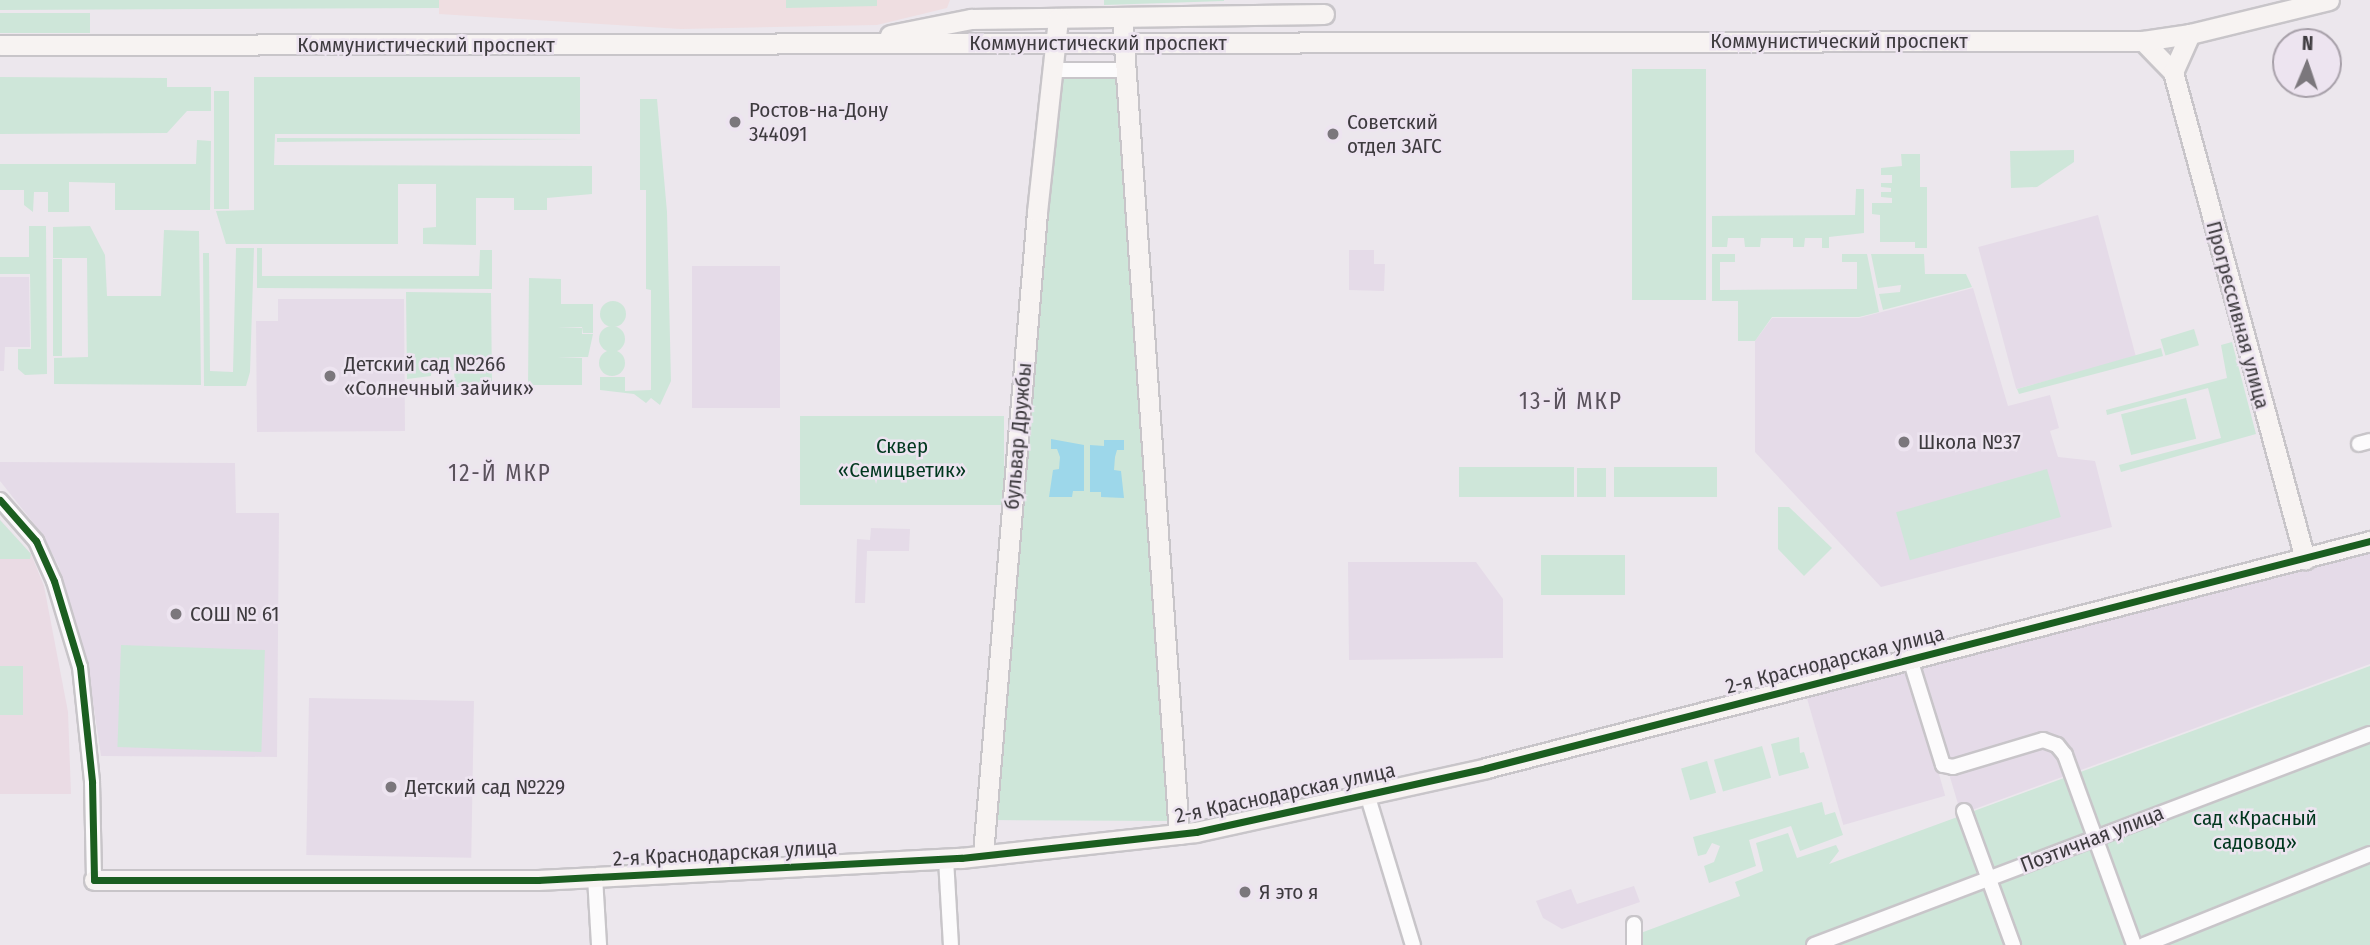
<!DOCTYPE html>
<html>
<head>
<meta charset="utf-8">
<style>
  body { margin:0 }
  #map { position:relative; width:2370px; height:945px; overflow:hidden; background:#ece7ed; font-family:"Fira Sans Condensed",sans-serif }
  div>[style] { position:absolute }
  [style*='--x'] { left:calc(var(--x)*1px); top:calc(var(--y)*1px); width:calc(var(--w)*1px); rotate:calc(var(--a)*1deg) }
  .commercial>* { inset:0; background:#efdee1 }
  .built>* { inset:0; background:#e5dbe8; transform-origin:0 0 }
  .medical>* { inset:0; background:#eadbe4 }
  .green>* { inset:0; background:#cee6d9; transform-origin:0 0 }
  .round { border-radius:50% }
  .water>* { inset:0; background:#9dd7ea }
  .roads { filter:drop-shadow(2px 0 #c8c5c9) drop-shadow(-2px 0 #c8c5c9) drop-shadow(0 2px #c8c5c9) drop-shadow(0 -2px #c8c5c9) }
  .street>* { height:14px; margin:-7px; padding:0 7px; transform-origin:7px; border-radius:7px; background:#fcfbfc }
  .secondary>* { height:19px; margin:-9.5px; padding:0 9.5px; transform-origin:9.5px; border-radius:9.5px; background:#f7f3f2 }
  .cycleway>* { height:7px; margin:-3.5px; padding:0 3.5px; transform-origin:3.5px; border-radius:3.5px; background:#1b5e20 }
  .dots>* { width:19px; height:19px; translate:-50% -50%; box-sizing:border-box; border:4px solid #ede4f0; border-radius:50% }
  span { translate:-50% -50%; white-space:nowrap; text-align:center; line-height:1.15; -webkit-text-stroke:5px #ede4f0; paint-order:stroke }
  .street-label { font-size:21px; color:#3e3b3f }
  .poi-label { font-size:21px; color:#3e3b3f }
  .left { translate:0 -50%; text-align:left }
  .park-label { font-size:21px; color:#00371e }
  .neighbourhood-label { font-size:23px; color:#5a525c; letter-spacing:2px }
  .north { position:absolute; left:2272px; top:28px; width:70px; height:70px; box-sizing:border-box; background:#ede4f0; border:2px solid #a7a0a9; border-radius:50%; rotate:2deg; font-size:19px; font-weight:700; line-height:28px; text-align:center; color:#3e3b3f }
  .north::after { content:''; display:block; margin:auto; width:24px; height:32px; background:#7b777c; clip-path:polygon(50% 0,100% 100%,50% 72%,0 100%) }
</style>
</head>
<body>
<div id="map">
  <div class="commercial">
    <div style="clip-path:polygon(439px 0,950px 0,947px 8px,877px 25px,681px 29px,439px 14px)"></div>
  </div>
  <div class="built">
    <div style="left:2098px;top:215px;width:147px;height:124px;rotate:75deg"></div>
    <div style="clip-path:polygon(1349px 250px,1374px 250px,1374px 264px,1385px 264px,1384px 291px,1349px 290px)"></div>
    <div style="left:692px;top:266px;width:88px;height:142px"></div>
    <div style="clip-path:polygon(0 277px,29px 277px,30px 347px,5px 347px,4px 371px,0 371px)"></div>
    <div style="clip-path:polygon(1973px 288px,2008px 406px,2050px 395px,2059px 428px,2050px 431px,2058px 457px,2095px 461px,2112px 527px,1881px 587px,1755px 452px,1755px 341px,1772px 318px,1859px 318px)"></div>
    <div style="clip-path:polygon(278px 299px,404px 299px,405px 431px,257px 432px,256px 321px,278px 321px)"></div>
    <div style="clip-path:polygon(0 462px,235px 463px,236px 513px,279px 513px,277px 757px,101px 756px,87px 661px,59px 567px,43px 535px,0 481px)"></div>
    <div style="clip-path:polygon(871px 528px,910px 529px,909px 551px,867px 551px,865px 603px,855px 603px,857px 539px,870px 540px)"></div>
    <div style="clip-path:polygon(2370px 547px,2370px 664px,1961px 814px,1916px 663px)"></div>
    <div style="clip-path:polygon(1348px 562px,1476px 562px,1503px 599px,1503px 658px,1349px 660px)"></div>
    <div style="left:1908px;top:666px;width:135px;height:106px;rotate:74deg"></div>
    <div style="left:309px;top:698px;width:165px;height:157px;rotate:1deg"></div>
    <div style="clip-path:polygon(1634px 886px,1640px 902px,1562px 929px,1543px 918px,1536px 901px,1571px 889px,1577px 904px)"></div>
  </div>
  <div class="medical">
    <div style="clip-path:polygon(0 520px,31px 554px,44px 586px,68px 712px,71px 794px,0 794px)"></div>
  </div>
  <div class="green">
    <div style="clip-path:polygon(0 0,439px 0,439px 8px,0 10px)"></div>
    <div style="clip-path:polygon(786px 0,877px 0,877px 6px,786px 8px)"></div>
    <div style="clip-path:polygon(1104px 0,1224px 0,1224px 1px,1104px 5px)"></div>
    <div style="left:90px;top:13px;width:20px;height:90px;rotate:90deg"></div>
    <div style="left:1632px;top:69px;width:74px;height:231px"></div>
    <div style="clip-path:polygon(1062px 76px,1119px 76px,1174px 821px,993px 820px,1057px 85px)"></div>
    <div style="clip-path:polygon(0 77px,167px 78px,167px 87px,211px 87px,211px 111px,187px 111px,167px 133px,0 134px)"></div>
    <div style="clip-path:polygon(254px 77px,580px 77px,580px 134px,275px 134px,274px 165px,592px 166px,592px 194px,547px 198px,547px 210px,514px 210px,514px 198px,476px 198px,476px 245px,423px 244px,423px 228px,436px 227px,436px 184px,398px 184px,398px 244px,226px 244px,216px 211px,254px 210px)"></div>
    <div style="left:214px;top:91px;width:15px;height:118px"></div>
    <div style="clip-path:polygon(640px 99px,657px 99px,667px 212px,671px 381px,660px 405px,651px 398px,646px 403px,634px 394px,600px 390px,600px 377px,625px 377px,625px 391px,651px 390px,651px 290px,646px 289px,646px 190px,640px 190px)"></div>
    <div style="clip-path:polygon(277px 138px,585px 139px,277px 142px)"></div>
    <div style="clip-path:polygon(197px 140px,211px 141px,210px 210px,115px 210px,115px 183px,69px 182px,69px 212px,48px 212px,48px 192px,34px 192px,33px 212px,24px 205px,24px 190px,0 190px,0 164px,196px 164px)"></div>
    <div style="clip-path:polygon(2074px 150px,2074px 162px,2037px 187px,2011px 188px,2010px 151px)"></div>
    <div style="clip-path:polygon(1901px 154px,1920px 154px,1920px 187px,1927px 187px,1927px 248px,1915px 248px,1915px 242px,1880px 242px,1880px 215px,1872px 214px,1872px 203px,1892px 203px,1892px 198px,1881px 197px,1881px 192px,1891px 192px,1891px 188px,1881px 187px,1881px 183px,1892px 183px,1892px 175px,1881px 175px,1881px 168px,1902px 166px)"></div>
    <div style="clip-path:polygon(1856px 189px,1864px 189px,1864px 233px,1829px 237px,1829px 248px,1822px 248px,1822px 238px,1805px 238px,1804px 247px,1793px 247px,1793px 238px,1761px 238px,1760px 247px,1745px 247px,1744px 238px,1728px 238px,1727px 247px,1712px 247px,1712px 216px,1855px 215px)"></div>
    <div style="clip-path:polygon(29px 226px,46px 226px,47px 374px,25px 375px,18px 369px,18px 349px,31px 349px,30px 274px,0 274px,0 257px,29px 257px)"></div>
    <div style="clip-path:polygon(90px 226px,105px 255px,107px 296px,161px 296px,164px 230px,199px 231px,201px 385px,54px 384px,54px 358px,88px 357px,87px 258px,53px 258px,53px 227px)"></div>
    <div style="clip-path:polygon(236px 248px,254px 248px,250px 372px,246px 386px,204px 386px,203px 253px,209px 253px,210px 371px,233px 372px)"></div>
    <div style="clip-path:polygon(257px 248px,262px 248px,262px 276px,479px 276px,480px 250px,492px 250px,492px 289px,257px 288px)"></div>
    <div style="clip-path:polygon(1712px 254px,1735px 254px,1735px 262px,1720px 262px,1720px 290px,1857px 289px,1857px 262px,1842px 262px,1842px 254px,1867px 254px,1879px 312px,1859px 317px,1772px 317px,1755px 341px,1738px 341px,1738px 301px,1712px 301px)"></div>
    <div style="clip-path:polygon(1871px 254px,1924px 254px,1925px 274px,1966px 274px,1972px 287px,1883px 310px,1879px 294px,1900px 292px,1901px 285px,1878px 288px)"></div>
    <div style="left:53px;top:259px;width:9px;height:97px"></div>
    <div style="clip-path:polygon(529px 278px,561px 279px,561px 304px,593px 304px,593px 333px,583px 333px,582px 327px,557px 327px,582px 328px,582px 334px,593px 334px,588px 357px,557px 357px,582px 358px,582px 385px,528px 385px)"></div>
    <div style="clip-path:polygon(406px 292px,491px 293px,492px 387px,455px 387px,454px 370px,432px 369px,431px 376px,407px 379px)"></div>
    <div class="round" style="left:600px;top:301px;width:26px;height:26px"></div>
    <div class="round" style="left:599px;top:326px;width:26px;height:26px"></div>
    <div style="left:2194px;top:329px;width:17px;height:35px;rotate:73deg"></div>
    <div style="clip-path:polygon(2232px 342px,2256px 434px,2121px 472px,2119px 465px,2221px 438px,2208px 388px,2107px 415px,2106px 410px,2227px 378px,2221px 345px)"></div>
    <div style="clip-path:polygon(2161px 348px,2163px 356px,2019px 394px,2017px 389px)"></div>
    <div class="round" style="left:599px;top:350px;width:26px;height:26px"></div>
    <div style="left:2186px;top:398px;width:42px;height:67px;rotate:76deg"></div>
    <div style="left:800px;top:416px;width:204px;height:89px"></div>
    <div style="left:1459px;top:467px;width:115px;height:30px"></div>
    <div style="left:1614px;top:467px;width:103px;height:30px"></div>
    <div style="left:1577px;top:468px;width:29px;height:29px"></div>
    <div style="left:2047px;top:469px;width:50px;height:157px;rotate:74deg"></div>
    <div style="clip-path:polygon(1778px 507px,1789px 507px,1832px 548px,1804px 576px,1778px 549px)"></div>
    <div style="clip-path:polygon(0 520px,31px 554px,30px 559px,0 559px)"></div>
    <div style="left:1625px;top:555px;width:40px;height:84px;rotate:90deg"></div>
    <div style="left:121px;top:645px;width:144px;height:102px;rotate:2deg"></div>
    <div style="left:0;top:666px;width:23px;height:49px"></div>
    <div style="clip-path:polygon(2370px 666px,2370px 945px,1637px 945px,1638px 934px,1740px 896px,1735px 882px,1763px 871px,1756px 843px,1788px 833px,1797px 858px,1836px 845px,1839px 851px,1829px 864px)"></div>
    <div style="clip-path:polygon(1799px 737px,1800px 753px,1804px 752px,1809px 768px,1779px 776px,1771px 744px)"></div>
    <div style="left:1762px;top:746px;width:33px;height:50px;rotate:74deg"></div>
    <div style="left:1707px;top:761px;width:33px;height:27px;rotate:74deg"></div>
    <div style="clip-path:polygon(1822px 802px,1825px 815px,1835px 812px,1843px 835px,1800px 851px,1791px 826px,1749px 840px,1756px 866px,1709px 883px,1704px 866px,1714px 862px,1720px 846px,1712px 843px,1706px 854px,1698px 856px,1693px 837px)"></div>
  </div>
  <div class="water">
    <div style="clip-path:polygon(1051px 439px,1084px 445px,1084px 491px,1073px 491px,1072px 497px,1049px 497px,1053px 470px,1059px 469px,1060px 457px,1057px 449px,1051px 449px)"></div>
    <div style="clip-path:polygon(1104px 440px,1124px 440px,1124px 450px,1117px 450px,1115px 457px,1114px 470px,1121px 471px,1124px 498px,1101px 497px,1101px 492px,1090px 492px,1090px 445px,1104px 446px)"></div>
  </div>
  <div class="roads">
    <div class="street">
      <div style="--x:1051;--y:70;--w:74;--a:0"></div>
      <div style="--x:2359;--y:444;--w:11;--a:-15"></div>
      <div style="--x:0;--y:500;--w:55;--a:48.7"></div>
      <div style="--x:36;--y:541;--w:44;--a:65.8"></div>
      <div style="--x:54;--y:581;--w:90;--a:73.2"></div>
      <div style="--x:80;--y:667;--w:116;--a:84"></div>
      <div style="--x:92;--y:782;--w:98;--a:88.8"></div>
      <div style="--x:1910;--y:659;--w:111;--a:72.7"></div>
      <div style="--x:1943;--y:765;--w:10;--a:11"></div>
      <div style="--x:1953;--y:767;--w:94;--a:-16.7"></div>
      <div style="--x:2043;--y:740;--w:15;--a:20"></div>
      <div style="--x:2057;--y:745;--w:13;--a:51"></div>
      <div style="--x:2065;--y:755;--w:202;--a:70"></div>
      <div style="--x:1367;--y:794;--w:158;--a:73.1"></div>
      <div style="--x:1964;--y:811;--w:143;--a:69.9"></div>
      <div style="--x:946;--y:859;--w:86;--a:86.7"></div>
      <div style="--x:595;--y:877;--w:68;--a:86.6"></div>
      <div style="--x:1634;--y:945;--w:21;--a:-90"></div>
      <div style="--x:1814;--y:945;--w:595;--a:-20.78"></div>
      <div style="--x:2144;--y:945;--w:244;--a:-21.9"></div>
    </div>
    <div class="secondary">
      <div style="--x:1122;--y:17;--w:819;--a:86.01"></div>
      <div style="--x:890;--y:35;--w:83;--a:-11.2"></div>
      <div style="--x:971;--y:19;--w:353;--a:-0.8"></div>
      <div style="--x:2143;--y:41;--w:43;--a:45.9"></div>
      <div style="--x:2173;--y:72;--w:505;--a:74.83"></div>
      <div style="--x:0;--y:45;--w:2143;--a:-0.11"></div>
      <div style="--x:2143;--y:41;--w:48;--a:-8.5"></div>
      <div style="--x:2190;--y:34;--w:143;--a:-13.7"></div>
      <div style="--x:2173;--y:72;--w:42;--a:-65.9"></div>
      <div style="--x:983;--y:854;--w:644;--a:-85.19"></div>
      <div style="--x:1037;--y:212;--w:195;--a:-83.8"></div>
      <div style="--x:94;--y:880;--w:444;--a:0"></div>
      <div style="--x:538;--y:880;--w:424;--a:-3"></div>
      <div style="--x:961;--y:858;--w:236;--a:-6.3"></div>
      <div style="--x:1196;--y:832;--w:297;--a:-12.4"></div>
      <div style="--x:1486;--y:768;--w:913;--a:-14.4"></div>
    </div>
  </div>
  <div class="cycleway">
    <div style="--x:0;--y:500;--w:55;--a:48.7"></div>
    <div style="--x:36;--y:541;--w:44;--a:65.8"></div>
    <div style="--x:54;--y:581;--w:90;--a:73.2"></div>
    <div style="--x:80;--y:667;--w:116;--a:84"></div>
    <div style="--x:92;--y:782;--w:98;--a:88.8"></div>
    <div style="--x:94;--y:880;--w:444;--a:0"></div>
    <div style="--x:538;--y:880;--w:424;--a:-3"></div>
    <div style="--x:961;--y:858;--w:236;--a:-6.3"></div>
    <div style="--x:1196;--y:832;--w:297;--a:-12.4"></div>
    <div style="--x:1486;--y:768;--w:913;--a:-14.4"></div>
  </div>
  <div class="dots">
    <div style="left:735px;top:122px;background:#7b777c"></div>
    <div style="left:1333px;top:134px;background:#7b777c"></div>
    <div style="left:330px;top:376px;background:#7b777c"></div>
    <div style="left:1904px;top:442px;background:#7b777c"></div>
    <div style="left:176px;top:614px;background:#7b777c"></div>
    <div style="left:391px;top:787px;background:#7b777c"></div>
    <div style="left:1245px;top:892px;background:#7b777c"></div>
  </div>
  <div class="street-label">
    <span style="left:1839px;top:41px">Коммунистический проспект</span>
    <span style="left:1098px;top:43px">Коммунистический проспект</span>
    <span style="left:426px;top:45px">Коммунистический проспект</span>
    <span style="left:2238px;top:315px;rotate:75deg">Прогрессивная улица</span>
    <span style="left:1018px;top:436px;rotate:-85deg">бульвар Дружбы</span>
    <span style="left:1835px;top:660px;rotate:-14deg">2-я Краснодарская улица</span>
    <span style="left:1285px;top:793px;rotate:-12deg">2-я Краснодарская улица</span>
    <span style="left:2092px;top:839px;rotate:-21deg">Поэтичная улица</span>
    <span style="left:725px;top:853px;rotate:-3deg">2-я Краснодарская улица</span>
  </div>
  <div class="poi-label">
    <span class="left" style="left:749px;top:122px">Ростов-на-Дону<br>344091</span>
    <span class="left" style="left:1347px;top:134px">Советский<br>отдел ЗАГС</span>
    <span class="left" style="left:344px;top:376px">Детский сад №266<br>«Солнечный зайчик»</span>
    <span class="left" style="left:1918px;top:442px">Школа №37</span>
    <span class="left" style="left:190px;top:614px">СОШ № 61</span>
    <span class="left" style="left:405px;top:787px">Детский сад №229</span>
    <span class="left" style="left:1259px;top:892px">Я это я</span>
  </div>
  <div class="park-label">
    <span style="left:902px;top:458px">Сквер<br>«Семицветик»</span>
    <span style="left:2255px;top:830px">сад «Красный<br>садовод»</span>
  </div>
  <div class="neighbourhood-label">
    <span style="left:1571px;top:401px">13-Й МКР</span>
    <span style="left:500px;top:473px">12-Й МКР</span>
  </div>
  <div class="north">N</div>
</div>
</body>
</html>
